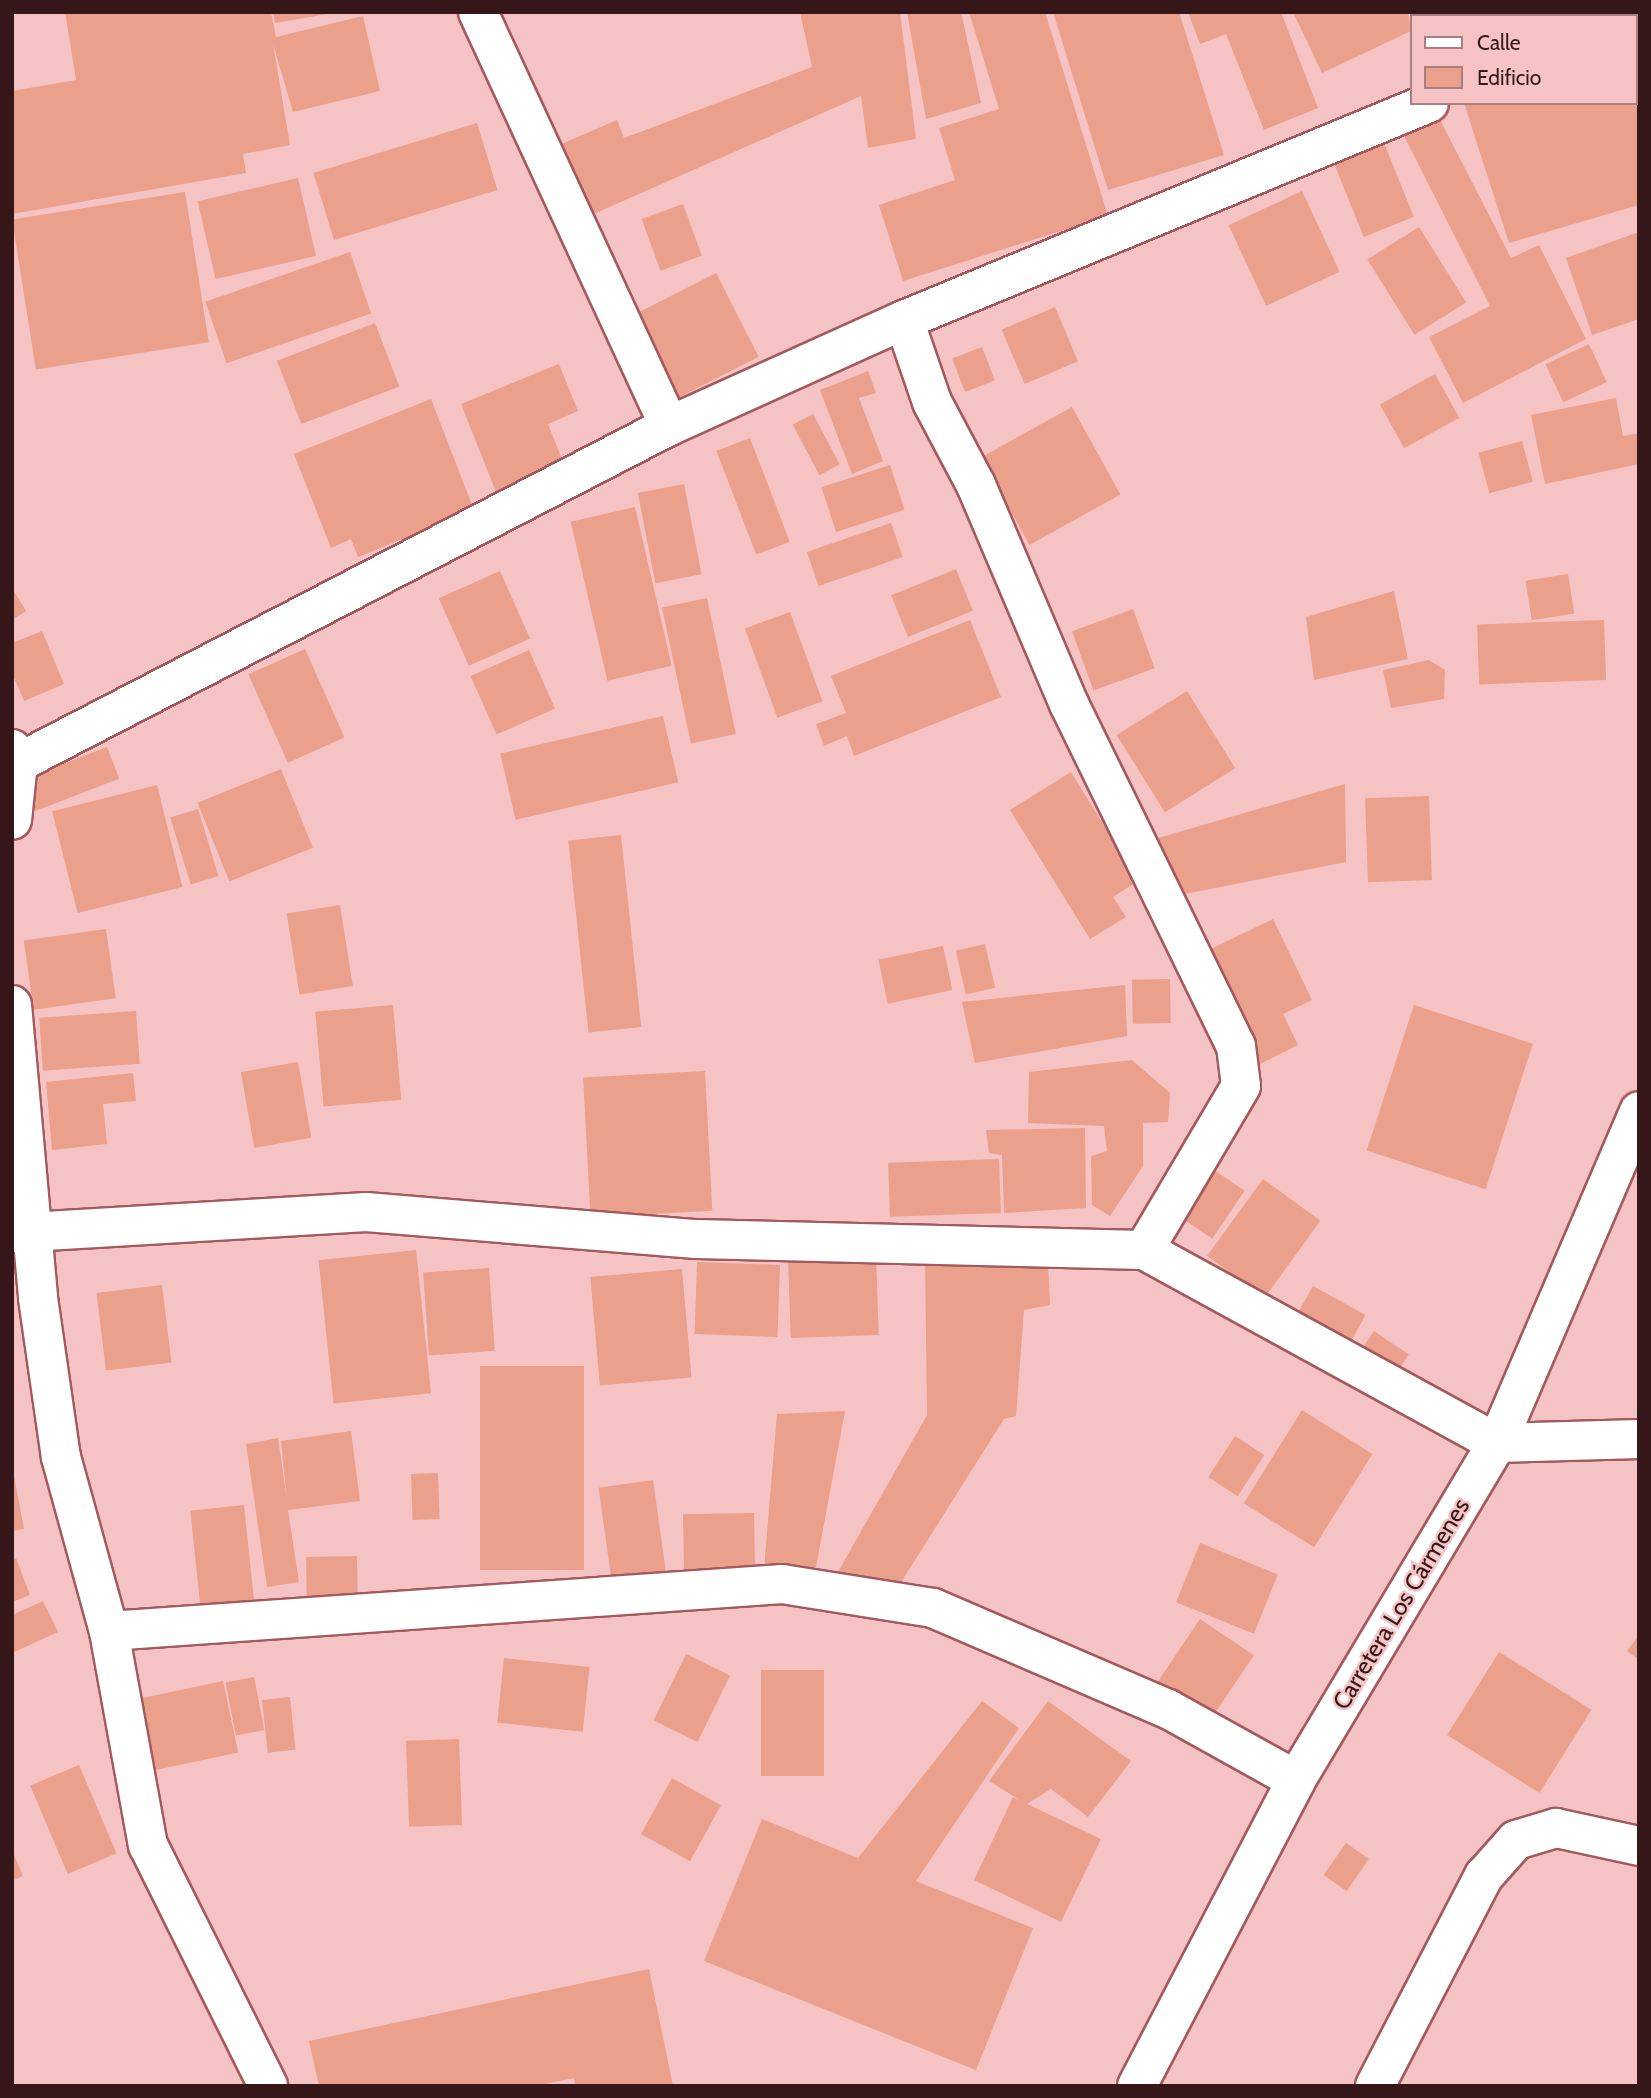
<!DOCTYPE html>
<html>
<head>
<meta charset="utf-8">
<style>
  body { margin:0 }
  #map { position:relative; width:1651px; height:2098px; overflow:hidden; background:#f5c3c4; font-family:Cabin,sans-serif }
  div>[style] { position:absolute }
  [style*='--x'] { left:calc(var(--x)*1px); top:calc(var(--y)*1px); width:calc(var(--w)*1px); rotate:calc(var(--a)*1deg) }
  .building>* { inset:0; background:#eaa08a; transform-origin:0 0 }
  .roads { filter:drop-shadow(2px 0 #a25a5e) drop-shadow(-2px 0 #a25a5e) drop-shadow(0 2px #a25a5e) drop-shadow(0 -2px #a25a5e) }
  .street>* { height:38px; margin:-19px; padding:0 19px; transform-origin:19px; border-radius:19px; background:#fff }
  .secondary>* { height:38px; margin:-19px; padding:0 19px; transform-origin:19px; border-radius:19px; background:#fff }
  span { translate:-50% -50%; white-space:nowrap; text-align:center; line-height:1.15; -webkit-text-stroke:5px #f5c3c4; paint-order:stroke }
  .street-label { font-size:24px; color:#351719 }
  .frame { position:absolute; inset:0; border:14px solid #351719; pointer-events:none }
  .legend { position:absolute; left:1410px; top:14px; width:228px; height:91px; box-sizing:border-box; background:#f5c3c4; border:2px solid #a87e80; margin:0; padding:9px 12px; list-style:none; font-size:21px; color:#351719 }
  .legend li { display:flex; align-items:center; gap:14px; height:35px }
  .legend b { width:35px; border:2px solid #a87e80 }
</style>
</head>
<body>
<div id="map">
  <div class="building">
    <div style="clip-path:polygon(65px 12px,271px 12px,276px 37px,363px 16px,380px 91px,293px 112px,273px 44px,290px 145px,243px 154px,246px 173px,12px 214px,12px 91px,76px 80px)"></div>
    <div style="clip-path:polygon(273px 12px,328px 12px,328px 14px,275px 23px)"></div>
    <div style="clip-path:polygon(800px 12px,900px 12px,916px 139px,868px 148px,861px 96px,580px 220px,552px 148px,617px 120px,624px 138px,812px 67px)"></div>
    <div style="clip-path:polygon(907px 12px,961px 12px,981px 103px,926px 119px)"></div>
    <div style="clip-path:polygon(969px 12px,1045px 12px,1108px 216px,903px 281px,879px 205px,955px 180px,939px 128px,999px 109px)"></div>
    <div style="clip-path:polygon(1053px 12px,1179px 12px,1224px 155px,1108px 190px)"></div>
    <div style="clip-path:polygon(1188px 12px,1281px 12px,1318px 108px,1264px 130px,1226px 34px,1200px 44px)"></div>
    <div style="clip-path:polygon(1293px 12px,1408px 12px,1411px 31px,1322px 73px)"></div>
    <div style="clip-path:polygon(1637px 86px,1639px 205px,1509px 243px,1464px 103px,1635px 103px)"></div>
    <div style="clip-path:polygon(1435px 110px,1511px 258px,1539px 245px,1586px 339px,1463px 403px,1429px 337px,1490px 306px,1400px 128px)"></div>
    <div style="left:477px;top:123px;width:70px;height:171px;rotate:73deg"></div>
    <div style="left:1382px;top:138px;width:85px;height:54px;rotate:68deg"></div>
    <div style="left:298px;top:178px;width:80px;height:103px;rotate:77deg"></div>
    <div style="left:1302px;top:191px;width:89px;height:81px;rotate:65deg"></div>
    <div style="left:185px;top:192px;width:152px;height:175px;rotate:81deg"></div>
    <div style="left:683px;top:204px;width:55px;height:44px;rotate:70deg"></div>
    <div style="left:1419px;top:227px;width:89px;height:61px;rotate:58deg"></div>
    <div style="clip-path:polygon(1639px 232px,1639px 319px,1592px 335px,1566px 258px)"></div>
    <div style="left:350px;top:252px;width:65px;height:153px;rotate:71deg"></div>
    <div style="left:716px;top:273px;width:94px;height:102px;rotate:63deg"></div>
    <div style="left:1055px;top:307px;width:59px;height:58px;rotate:67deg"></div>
    <div style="left:375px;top:323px;width:68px;height:105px;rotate:69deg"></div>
    <div style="left:1589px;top:344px;width:42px;height:48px;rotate:65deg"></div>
    <div style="left:982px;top:347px;width:36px;height:32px;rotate:69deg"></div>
    <div style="clip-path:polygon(559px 364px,578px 411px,548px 424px,566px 469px,498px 497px,461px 404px)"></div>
    <div style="clip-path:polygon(868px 371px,876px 393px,859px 398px,883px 461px,852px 474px,820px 390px)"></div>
    <div style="left:1435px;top:374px;width:50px;height:63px;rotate:61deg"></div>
    <div style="clip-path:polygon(1616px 398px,1623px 436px,1639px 433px,1639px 464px,1545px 484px,1531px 415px)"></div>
    <div style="clip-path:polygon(431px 399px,474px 510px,358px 557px,351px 539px,331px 548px,294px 454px)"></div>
    <div style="left:1072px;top:407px;width:100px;height:104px;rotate:61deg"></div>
    <div style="left:813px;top:414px;width:57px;height:23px;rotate:62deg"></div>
    <div style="left:750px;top:438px;width:111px;height:36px;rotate:69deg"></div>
    <div style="left:1522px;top:441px;width:42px;height:45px;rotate:75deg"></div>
    <div style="left:890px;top:465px;width:47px;height:72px;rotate:72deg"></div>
    <div style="left:684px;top:484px;width:92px;height:47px;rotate:79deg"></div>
    <div style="left:635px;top:507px;width:163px;height:66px;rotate:77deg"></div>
    <div style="left:891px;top:523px;width:36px;height:89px;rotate:71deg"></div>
    <div style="left:956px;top:569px;width:45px;height:70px;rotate:68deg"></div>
    <div style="left:500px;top:571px;width:74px;height:67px;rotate:66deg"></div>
    <div style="left:1568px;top:574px;width:40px;height:43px;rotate:81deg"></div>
    <div style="clip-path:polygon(12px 588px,26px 611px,12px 620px)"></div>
    <div style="clip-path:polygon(1394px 591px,1408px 659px,1314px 680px,1306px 617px)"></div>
    <div style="left:707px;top:598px;width:139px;height:46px;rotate:78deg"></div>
    <div style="left:1133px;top:609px;width:63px;height:65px;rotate:70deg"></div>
    <div style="left:790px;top:612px;width:95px;height:48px;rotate:70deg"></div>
    <div style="clip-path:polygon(970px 620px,1001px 697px,854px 756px,847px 736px,824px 746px,816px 724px,846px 713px,831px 676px)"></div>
    <div style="left:1604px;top:620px;width:60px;height:127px;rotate:88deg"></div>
    <div style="clip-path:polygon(42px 631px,64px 684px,24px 701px,12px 673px,12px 643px)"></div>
    <div style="left:305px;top:649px;width:97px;height:62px;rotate:66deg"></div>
    <div style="left:529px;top:650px;width:64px;height:64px;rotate:66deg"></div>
    <div style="clip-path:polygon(1429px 660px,1445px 670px,1444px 699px,1391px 708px,1383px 670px)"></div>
    <div style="left:1187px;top:691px;width:91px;height:83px;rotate:58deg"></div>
    <div style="left:663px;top:716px;width:68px;height:167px;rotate:77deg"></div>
    <div style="left:107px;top:747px;width:34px;height:90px;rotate:69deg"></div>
    <div style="left:281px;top:769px;width:85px;height:90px;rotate:68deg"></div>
    <div style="clip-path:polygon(1071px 772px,1138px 881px,1113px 897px,1126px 917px,1090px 939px,1010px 810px)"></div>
    <div style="clip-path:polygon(1345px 784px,1346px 862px,1175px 896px,1158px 838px)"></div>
    <div style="left:157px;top:785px;width:105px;height:108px;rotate:76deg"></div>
    <div style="left:1429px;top:796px;width:84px;height:64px;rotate:88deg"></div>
    <div style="left:198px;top:809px;width:70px;height:29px;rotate:73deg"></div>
    <div style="left:621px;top:835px;width:193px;height:53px;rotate:84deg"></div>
    <div style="left:340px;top:905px;width:82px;height:54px;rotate:81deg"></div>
    <div style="clip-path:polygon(1273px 919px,1312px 1000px,1283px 1014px,1298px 1045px,1248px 1070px,1196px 956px)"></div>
    <div style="left:106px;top:929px;width:70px;height:83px;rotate:82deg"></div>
    <div style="left:985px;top:944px;width:45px;height:30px;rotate:77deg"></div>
    <div style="left:943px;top:946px;width:45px;height:66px;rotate:78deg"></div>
    <div style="left:1170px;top:979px;width:44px;height:38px;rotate:89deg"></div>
    <div style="clip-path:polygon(1125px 985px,1127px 1036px,975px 1063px,962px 1002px)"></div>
    <div style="left:393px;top:1005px;width:95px;height:78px;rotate:85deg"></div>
    <div style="left:1414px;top:1005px;width:125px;height:153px;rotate:18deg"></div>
    <div style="left:136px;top:1011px;width:53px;height:97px;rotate:86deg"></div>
    <div style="clip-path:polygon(1132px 1060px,1170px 1093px,1168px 1122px,1143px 1123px,1143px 1166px,1110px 1216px,1092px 1205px,1091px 1156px,1107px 1151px,1104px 1126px,1028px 1123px,1029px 1072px)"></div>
    <div style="left:298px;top:1062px;width:77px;height:58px;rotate:80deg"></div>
    <div style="left:705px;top:1071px;width:140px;height:122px;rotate:87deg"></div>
    <div style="clip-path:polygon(133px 1073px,136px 1101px,103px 1104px,107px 1144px,52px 1150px,46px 1082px)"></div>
    <div style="clip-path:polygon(1085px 1128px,1086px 1208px,1004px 1213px,1002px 1155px,989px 1153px,986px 1130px)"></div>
    <div style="left:999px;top:1159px;width:54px;height:111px;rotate:88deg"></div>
    <div style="left:1214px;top:1170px;width:37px;height:58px;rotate:34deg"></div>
    <div style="left:1263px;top:1179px;width:71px;height:95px;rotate:36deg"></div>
    <div style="left:416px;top:1250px;width:144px;height:98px;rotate:84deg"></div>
    <div style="left:876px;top:1257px;width:78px;height:88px;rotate:88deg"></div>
    <div style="clip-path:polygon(925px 1257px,1048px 1262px,1050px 1305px,1024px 1310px,1016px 1416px,1004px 1419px,893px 1595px,834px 1579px,927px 1415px)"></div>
    <div style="left:780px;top:1265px;width:72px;height:83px;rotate:92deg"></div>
    <div style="left:489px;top:1268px;width:83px;height:66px;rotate:86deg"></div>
    <div style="left:682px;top:1269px;width:109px;height:92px;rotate:85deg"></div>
    <div style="left:162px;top:1285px;width:78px;height:66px;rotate:83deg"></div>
    <div style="left:1313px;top:1286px;width:60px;height:35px;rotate:29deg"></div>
    <div style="left:1374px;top:1331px;width:42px;height:32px;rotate:34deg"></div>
    <div style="left:584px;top:1366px;width:204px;height:104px;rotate:90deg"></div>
    <div style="left:1302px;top:1410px;width:83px;height:110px;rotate:32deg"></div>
    <div style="clip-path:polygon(845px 1411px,816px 1567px,764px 1569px,777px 1414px)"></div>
    <div style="clip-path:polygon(351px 1431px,360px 1501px,288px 1510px,299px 1582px,267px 1587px,246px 1444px,278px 1438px,287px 1500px,281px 1441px)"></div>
    <div style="left:1235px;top:1436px;width:35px;height:49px;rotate:33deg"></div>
    <div style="clip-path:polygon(12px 1465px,24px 1529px,12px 1531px)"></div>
    <div style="left:438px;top:1473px;width:46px;height:27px;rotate:88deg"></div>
    <div style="left:653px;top:1480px;width:104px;height:55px;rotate:82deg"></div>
    <div style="left:244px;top:1505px;width:105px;height:54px;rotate:84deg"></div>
    <div style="left:754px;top:1513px;width:65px;height:71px;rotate:89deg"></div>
    <div style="left:1200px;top:1543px;width:84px;height:64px;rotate:22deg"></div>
    <div style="left:357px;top:1556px;width:51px;height:51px;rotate:89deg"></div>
    <div style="clip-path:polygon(16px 1558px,30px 1595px,12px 1602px,12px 1560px)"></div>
    <div style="clip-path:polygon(43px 1601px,58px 1632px,12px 1653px,12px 1615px)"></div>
    <div style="left:1200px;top:1619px;width:65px;height:79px;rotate:34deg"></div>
    <div style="clip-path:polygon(1639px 1635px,1639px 1660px,1627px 1651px)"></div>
    <div style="left:1499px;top:1652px;width:109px;height:98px;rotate:32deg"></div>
    <div style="left:686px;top:1654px;width:49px;height:74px;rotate:26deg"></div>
    <div style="left:504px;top:1658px;width:86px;height:65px;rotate:6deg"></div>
    <div style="left:761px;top:1670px;width:63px;height:106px"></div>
    <div style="left:254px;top:1677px;width:54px;height:29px;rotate:79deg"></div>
    <div style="left:223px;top:1681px;width:73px;height:88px;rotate:78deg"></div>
    <div style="left:290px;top:1697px;width:53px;height:28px;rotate:84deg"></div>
    <div style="clip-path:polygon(982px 1701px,1019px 1728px,916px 1881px,1033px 1928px,976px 2070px,704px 1961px,762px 1819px,858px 1858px)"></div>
    <div style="clip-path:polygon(1048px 1701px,1131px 1761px,1088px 1817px,1051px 1789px,1027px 1804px,1101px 1839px,1061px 1922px,974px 1880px,1013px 1797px,1020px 1800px,989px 1781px)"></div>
    <div style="left:459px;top:1739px;width:86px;height:53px;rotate:88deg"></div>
    <div style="left:79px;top:1765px;width:96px;height:53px;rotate:67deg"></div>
    <div style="left:672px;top:1778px;width:56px;height:64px;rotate:29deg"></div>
    <div style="left:1346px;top:1843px;width:28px;height:39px;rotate:35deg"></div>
    <div style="clip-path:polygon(12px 1850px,23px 1876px,12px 1881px)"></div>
    <div style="clip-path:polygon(649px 1969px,673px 2086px,575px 2086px,574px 2078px,536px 2086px,319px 2086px,309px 2041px)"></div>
  </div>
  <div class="roads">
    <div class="street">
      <div style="--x:478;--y:12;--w:456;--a:65.2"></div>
      <div style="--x:1635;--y:18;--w:4;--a:-14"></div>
      <div style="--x:904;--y:320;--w:87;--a:71.1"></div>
      <div style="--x:932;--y:402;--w:94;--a:62.1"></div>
      <div style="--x:976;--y:485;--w:238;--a:67"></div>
      <div style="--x:1069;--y:704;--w:381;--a:64"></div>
      <div style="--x:1236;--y:1046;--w:40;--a:82.9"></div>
      <div style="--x:1241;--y:1086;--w:191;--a:120.6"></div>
      <div style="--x:12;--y:749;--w:14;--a:65"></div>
      <div style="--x:18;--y:762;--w:58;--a:95.9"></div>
      <div style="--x:12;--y:766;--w:740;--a:-27.36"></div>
      <div style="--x:669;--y:426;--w:258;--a:-24.3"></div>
      <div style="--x:904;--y:320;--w:568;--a:-22.46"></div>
      <div style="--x:12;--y:1005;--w:294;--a:84.9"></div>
      <div style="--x:38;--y:1298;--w:161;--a:81.8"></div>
      <div style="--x:61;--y:1457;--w:180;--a:74.6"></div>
      <div style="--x:109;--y:1631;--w:218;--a:79.7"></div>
      <div style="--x:148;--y:1845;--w:269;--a:63.5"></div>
      <div style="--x:12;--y:1233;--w:355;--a:-3.4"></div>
      <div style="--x:366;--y:1212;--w:331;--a:4.7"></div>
      <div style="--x:696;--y:1239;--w:448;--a:1.4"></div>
      <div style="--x:1144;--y:1250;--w:402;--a:28.7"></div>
      <div style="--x:1497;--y:1443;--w:142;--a:-1.6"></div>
      <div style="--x:109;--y:1631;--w:675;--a:-3.99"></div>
      <div style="--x:782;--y:1584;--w:153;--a:9"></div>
      <div style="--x:933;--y:1608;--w:256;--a:23.3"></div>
      <div style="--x:1168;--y:1709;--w:146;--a:29"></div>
      <div style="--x:1375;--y:2086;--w:237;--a:-62.6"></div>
      <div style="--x:1484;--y:1876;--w:48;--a:-48.4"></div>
      <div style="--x:1516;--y:1840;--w:42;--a:-16.7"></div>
      <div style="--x:1556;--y:1828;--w:85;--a:12.2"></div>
    </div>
    <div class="secondary">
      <div style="--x:1137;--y:2086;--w:345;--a:-62.5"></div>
      <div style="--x:1296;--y:1780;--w:392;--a:-59.2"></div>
      <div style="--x:1497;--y:1443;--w:361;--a:-66.8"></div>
    </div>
  </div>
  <div class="street-label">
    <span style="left:1401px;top:1604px;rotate:-59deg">Carretera Los Cármenes</span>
  </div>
  <div class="frame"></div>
  <ul class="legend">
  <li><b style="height:9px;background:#fff"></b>Calle</li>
  <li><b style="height:19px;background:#eaa08a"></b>Edificio</li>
  </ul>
</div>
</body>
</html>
